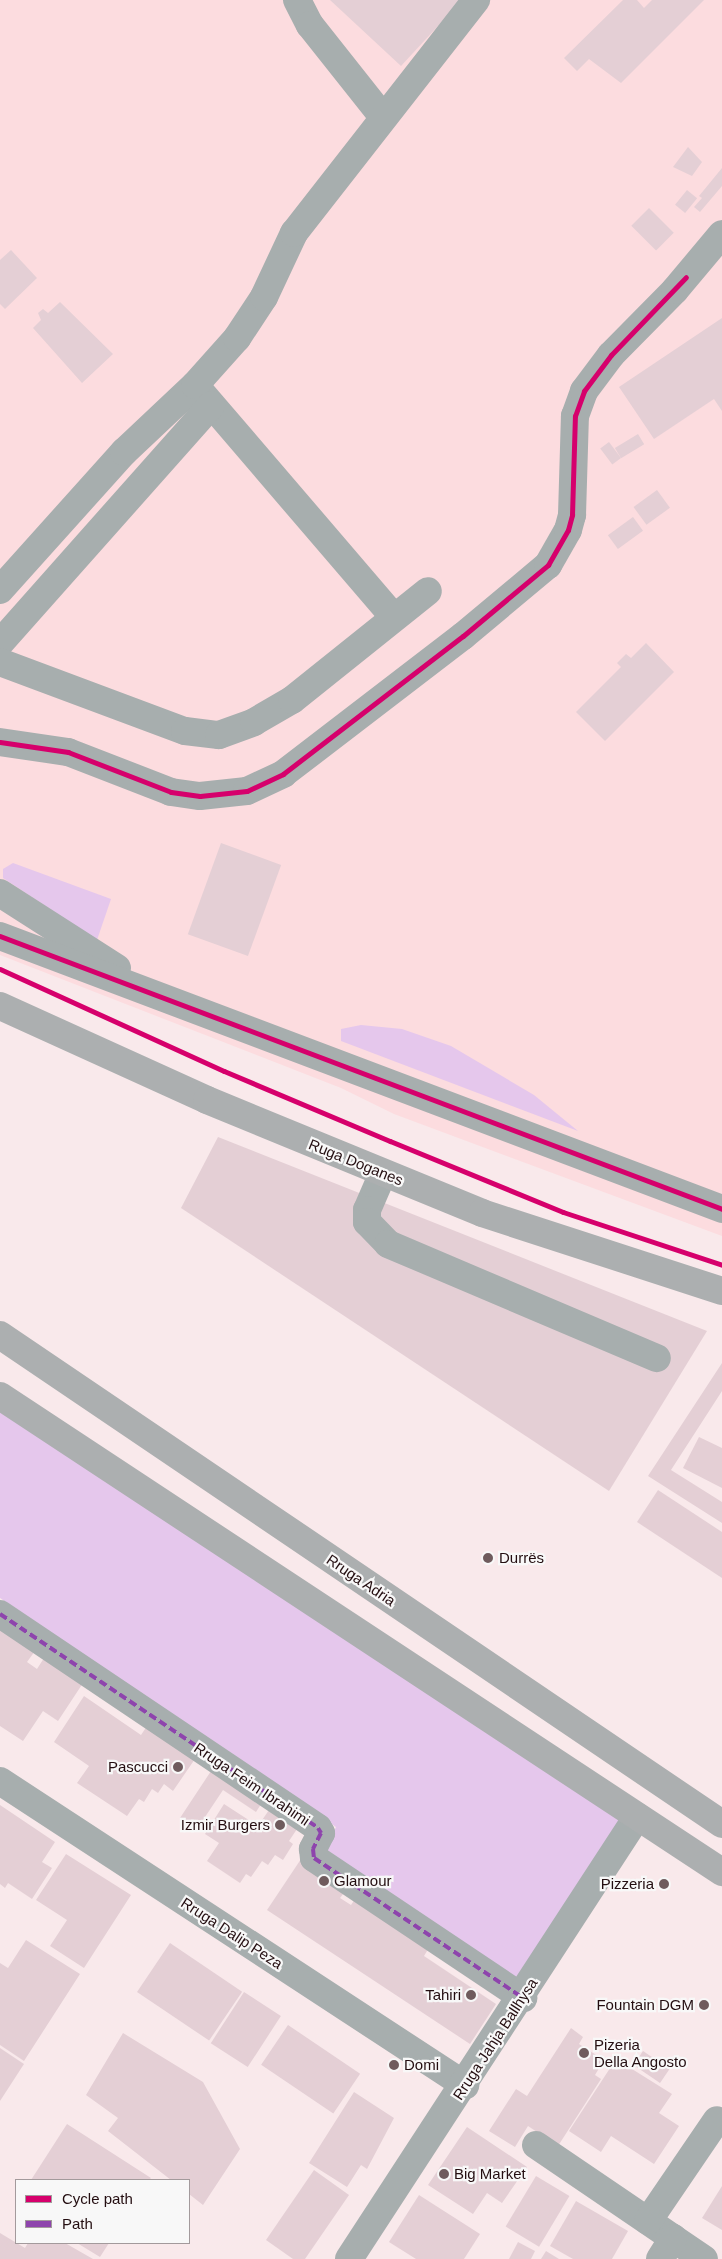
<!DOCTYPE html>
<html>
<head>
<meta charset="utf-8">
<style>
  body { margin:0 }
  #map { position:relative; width:722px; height:2259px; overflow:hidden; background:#f9e9eb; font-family:Helvetica,sans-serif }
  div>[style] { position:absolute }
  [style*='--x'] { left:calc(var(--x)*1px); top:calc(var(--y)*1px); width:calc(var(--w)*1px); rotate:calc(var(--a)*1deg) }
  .built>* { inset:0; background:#fcdcdf }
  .green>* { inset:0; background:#e5c7ec }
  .building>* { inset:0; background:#e4cfd5; transform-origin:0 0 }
  .minor>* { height:28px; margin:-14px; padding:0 14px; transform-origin:14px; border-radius:14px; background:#a7aeae }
  .major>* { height:28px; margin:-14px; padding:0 14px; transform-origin:14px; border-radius:14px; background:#acafb0 }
  .quiet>* { height:4px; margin-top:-2px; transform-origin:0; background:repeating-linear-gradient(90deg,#8e44ad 0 8px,transparent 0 12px) }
  .cycleway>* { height:5px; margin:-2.5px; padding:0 2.5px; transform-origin:2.5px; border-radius:2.5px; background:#d6006c }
  .dots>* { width:14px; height:14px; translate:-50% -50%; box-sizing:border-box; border:2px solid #f8f8f8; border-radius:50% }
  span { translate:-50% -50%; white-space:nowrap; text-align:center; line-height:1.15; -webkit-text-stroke:4.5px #f8f8f8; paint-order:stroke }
  .street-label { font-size:15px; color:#240e11 }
  .poi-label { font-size:15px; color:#240e11 }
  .left { translate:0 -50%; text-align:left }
  .right { translate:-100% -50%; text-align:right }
  .legend { position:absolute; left:15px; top:2179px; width:175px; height:65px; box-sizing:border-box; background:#f8f8f8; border:1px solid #a39a9c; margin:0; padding:6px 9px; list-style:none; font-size:15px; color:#240e11 }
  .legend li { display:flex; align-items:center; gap:10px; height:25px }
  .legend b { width:25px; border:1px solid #a39a9c }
</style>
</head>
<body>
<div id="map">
  <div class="built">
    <div style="clip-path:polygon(0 0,722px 0,722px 1236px,394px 1114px,341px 1088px,0 955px)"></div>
  </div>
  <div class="green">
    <div style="clip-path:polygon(13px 863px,111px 899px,97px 940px,3px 878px,3px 869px)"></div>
    <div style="clip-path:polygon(361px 1025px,402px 1029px,451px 1046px,534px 1095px,578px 1131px,341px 1041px,341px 1029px)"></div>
    <div style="clip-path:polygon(0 1398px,621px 1819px,518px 1981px,325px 1851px,336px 1827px,0 1598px)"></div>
  </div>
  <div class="building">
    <div style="clip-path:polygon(330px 0,462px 0,401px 66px)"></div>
    <div style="clip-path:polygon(623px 0,637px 0,644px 8px,652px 0,704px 0,621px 83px,589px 59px,577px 71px,564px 58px)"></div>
    <div style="clip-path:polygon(688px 147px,702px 162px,692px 176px,673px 167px)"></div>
    <div style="clip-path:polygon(722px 168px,722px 186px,700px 212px,694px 207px,702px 198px,699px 196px)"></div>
    <div style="left:687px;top:190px;width:13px;height:19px;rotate:39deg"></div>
    <div style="left:649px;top:208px;width:35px;height:25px;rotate:45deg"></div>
    <div style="clip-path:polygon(11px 250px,37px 278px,5px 309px,0 304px,0 260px)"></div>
    <div style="clip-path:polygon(60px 302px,113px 354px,82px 383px,33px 328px,41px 320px,38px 313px,43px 309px,48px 313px)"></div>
    <div style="clip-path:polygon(722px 318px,722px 411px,714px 399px,654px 439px,619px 387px)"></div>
    <div style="left:638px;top:434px;width:12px;height:27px;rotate:59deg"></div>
    <div style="left:609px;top:442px;width:20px;height:11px;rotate:53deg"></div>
    <div style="left:657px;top:490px;width:22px;height:29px;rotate:54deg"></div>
    <div style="left:633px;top:517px;width:17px;height:31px;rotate:54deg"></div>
    <div style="clip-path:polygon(646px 643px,674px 672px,605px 741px,576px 712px,621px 667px,617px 663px,626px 654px,631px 658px)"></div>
    <div style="left:221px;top:843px;width:64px;height:97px;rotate:20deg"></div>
    <div style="clip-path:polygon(218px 1137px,707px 1331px,609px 1491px,181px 1208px)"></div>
    <div style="clip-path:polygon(722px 1363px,722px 1391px,671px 1470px,722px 1502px,722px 1523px,648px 1476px)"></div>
    <div style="clip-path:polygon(699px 1437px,722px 1448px,722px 1488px,683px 1468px)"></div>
    <div style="clip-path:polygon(658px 1490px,722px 1532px,722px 1578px,637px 1522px)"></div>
    <div style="clip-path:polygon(0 1628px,35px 1651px,27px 1662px,37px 1669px,44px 1658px,83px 1683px,58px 1721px,43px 1711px,23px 1741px,0 1726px)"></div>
    <div style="clip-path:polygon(84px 1696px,141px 1735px,149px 1723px,197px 1756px,173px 1791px,164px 1784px,158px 1793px,152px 1789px,144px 1802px,139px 1799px,127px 1816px,77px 1783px,89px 1766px,54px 1742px)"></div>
    <div style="clip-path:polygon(213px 1768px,263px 1801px,256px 1812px,223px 1790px,197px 1829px,180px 1818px)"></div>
    <div style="clip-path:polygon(224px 1804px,258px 1826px,269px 1810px,297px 1829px,289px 1841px,293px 1844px,283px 1860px,275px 1855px,268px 1865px,262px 1861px,251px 1877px,246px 1874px,240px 1883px,207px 1861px,219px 1843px,205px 1834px)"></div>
    <div style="clip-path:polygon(0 1805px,55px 1842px,42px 1862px,52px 1868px,32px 1899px,8px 1883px,5px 1888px,0 1884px)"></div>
    <div style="clip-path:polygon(66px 1854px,131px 1895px,84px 1968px,50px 1946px,67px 1920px,36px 1900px)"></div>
    <div style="clip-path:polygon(303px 1856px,349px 1886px,340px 1898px,351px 1905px,359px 1893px,433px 1941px,424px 1956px,496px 2004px,470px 2044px,267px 1910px)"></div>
    <div style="clip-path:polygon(26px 1940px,80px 1974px,24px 2061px,0 2045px,0 1963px,8px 1968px)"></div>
    <div style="left:170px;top:1943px;width:87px;height:59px;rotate:34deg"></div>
    <div style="left:244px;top:1992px;width:44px;height:61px;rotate:33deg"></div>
    <div style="left:288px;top:2025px;width:87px;height:48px;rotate:34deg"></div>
    <div style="clip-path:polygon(571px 2028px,583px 2037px,579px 2044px,604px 2060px,595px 2075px,601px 2079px,558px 2146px,528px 2126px,515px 2147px,489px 2131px,516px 2089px,527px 2096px)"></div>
    <div style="clip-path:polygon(123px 2033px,203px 2082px,240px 2149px,203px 2205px,189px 2194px,189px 2180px,171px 2180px,108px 2131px,118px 2118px,86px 2095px)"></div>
    <div style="clip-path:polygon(0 2048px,24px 2064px,0 2101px)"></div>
    <div style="left:643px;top:2051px;width:32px;height:17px;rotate:34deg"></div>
    <div style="clip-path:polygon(616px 2059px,672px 2094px,659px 2113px,679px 2126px,654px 2164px,611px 2136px,601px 2152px,569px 2131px)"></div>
    <div style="clip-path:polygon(354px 2092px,394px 2118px,367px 2169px,361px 2165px,347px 2187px,309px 2163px)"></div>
    <div style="clip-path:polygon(67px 2124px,151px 2178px,149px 2180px,31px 2180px)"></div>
    <div style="clip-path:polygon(467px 2127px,527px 2167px,502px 2203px,487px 2193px,473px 2214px,428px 2185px)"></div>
    <div style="clip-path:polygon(314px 2170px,349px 2195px,305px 2259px,293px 2259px,266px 2240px)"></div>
    <div style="left:536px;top:2176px;width:39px;height:59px;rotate:31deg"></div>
    <div style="clip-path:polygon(722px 2186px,722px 2230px,702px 2218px)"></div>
    <div style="clip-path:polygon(419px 2195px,480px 2234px,464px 2259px,416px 2259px,389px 2242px)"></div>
    <div style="clip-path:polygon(576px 2201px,628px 2231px,612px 2259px,573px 2259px,550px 2246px)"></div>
    <div style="clip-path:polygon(0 2233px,25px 2248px,28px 2243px,65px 2243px,93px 2259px,0 2259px)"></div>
    <div style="clip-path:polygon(518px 2242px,535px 2251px,531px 2259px,509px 2259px)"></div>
    <div style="clip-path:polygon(77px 2243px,109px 2243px,100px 2257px)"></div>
    <div style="clip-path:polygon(546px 2251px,559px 2259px,541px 2259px)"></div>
  </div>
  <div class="minor">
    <div style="--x:297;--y:0;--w:28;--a:63"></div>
    <div style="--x:310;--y:25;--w:116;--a:51.6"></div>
    <div style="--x:200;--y:391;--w:298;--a:49.4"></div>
    <div style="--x:0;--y:590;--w:186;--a:-48.1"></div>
    <div style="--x:124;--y:452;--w:98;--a:-43.3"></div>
    <div style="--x:195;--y:385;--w:63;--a:-48.2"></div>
    <div style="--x:237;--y:338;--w:49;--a:-56.6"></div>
    <div style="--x:264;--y:297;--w:71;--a:-64.9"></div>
    <div style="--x:294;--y:233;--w:296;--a:-52"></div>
    <div style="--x:0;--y:643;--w:318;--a:-48.4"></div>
    <div style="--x:0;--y:662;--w:197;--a:20.5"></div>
    <div style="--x:185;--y:731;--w:34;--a:7"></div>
    <div style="--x:219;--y:735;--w:37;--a:-20"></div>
    <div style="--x:254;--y:722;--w:44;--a:-30.1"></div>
    <div style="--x:292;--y:700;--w:174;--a:-38.7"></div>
    <div style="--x:0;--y:742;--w:69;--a:8.4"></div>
    <div style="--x:68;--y:752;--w:110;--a:21.2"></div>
    <div style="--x:171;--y:792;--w:29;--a:8"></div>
    <div style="--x:200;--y:796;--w:47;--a:-6.1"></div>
    <div style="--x:247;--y:791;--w:40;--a:-25"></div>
    <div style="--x:283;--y:774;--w:227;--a:-37.5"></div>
    <div style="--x:463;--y:636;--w:111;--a:-39.9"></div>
    <div style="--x:548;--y:565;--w:40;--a:-60.3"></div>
    <div style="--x:568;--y:530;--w:16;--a:-75"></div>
    <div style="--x:572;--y:515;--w:99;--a:-88.3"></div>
    <div style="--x:575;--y:416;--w:27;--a:-70"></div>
    <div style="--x:584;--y:391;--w:45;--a:-53.1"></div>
    <div style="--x:611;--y:355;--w:91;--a:-45.4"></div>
    <div style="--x:675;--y:290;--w:73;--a:-50"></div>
    <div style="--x:0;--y:893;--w:139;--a:32.7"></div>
    <div style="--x:0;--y:936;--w:772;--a:20.71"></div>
    <div style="--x:383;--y:1173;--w:40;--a:113.4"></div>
    <div style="--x:367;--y:1210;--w:12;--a:90"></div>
    <div style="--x:367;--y:1222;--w:30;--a:46"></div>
    <div style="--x:388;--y:1244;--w:292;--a:23"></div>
    <div style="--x:0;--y:1614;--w:383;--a:33.9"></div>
    <div style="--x:318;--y:1828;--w:6;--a:59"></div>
    <div style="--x:321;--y:1833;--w:18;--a:117"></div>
    <div style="--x:313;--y:1849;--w:9;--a:84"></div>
    <div style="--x:314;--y:1858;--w:252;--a:33.8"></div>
    <div style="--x:0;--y:1781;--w:556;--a:33.18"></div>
    <div style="--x:536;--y:2145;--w:203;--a:34.2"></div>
    <div style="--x:648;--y:2221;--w:122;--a:-55.7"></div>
    <div style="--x:349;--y:2259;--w:528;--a:-56.91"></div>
    <div style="--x:660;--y:2259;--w:25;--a:-58"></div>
  </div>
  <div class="major">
    <div style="--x:0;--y:1006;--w:227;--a:24.4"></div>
    <div style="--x:207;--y:1100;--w:297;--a:22.3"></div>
    <div style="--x:482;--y:1213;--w:252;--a:18"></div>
    <div style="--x:0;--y:1335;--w:872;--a:34.11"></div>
    <div style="--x:0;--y:1396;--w:865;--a:33.4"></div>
  </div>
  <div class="quiet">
    <div style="--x:0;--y:1614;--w:383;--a:33.9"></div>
    <div style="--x:318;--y:1828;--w:6;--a:59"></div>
    <div style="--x:321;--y:1833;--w:18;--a:117"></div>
    <div style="--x:313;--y:1849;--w:9;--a:84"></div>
    <div style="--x:314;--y:1858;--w:252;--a:33.8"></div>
  </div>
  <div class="cycleway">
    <div style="--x:0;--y:742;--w:69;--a:8.4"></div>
    <div style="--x:68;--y:752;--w:110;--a:21.2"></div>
    <div style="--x:171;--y:792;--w:29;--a:8"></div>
    <div style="--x:200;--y:796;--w:47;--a:-6.1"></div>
    <div style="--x:247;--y:791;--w:40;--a:-25"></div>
    <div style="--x:283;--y:774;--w:227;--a:-37.5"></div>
    <div style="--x:463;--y:636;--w:111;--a:-39.9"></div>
    <div style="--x:548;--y:565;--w:40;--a:-60.3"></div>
    <div style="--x:568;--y:530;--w:16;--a:-75"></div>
    <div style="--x:572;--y:515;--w:99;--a:-88.3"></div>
    <div style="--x:575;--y:416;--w:27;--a:-70"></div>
    <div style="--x:584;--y:391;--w:45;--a:-53.1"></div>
    <div style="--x:611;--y:355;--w:108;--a:-46.1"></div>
    <div style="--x:0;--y:936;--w:772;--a:20.71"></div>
    <div style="--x:0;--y:969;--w:246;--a:24.5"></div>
    <div style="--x:224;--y:1071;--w:180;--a:22.9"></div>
    <div style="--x:390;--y:1141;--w:187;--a:22.3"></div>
    <div style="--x:563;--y:1212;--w:168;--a:18.4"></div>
  </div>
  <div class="dots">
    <div style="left:488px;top:1558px;background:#6f5b5d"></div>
    <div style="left:178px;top:1767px;background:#6f5b5d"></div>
    <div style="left:280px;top:1825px;background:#6f5b5d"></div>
    <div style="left:324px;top:1881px;background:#6f5b5d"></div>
    <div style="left:664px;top:1884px;background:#6f5b5d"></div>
    <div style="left:471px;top:1995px;background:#6f5b5d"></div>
    <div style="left:704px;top:2005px;background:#6f5b5d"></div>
    <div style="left:584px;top:2053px;background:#6f5b5d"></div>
    <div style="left:394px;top:2065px;background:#6f5b5d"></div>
    <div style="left:444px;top:2174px;background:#6f5b5d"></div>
  </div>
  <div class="street-label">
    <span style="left:356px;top:1162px;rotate:22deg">Ruga Doganes</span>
    <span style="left:361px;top:1580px;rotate:34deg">Rruga Adria</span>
    <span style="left:252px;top:1784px;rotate:34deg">Rruga Feim Ibrahimi</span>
    <span style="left:232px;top:1933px;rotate:33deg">Rruga Dalip Peza</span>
    <span style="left:495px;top:2039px;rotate:-57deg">Rruga Jahja Ballhysa</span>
  </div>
  <div class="poi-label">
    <span class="left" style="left:499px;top:1558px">Durrës</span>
    <span class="right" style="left:168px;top:1767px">Pascucci</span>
    <span class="right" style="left:270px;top:1825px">Izmir Burgers</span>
    <span class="left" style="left:334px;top:1881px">Glamour</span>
    <span class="right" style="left:654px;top:1884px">Pizzeria</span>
    <span class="right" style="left:461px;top:1995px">Tahiri</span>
    <span class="right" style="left:694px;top:2005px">Fountain DGM</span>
    <span class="left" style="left:594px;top:2053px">Pizeria<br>Della Angosto</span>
    <span class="left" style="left:404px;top:2065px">Domi</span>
    <span class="left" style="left:454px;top:2174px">Big Market</span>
  </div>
  <ul class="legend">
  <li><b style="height:6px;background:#d6006c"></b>Cycle path</li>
  <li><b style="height:6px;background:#8e44ad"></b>Path</li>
  </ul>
</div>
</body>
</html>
